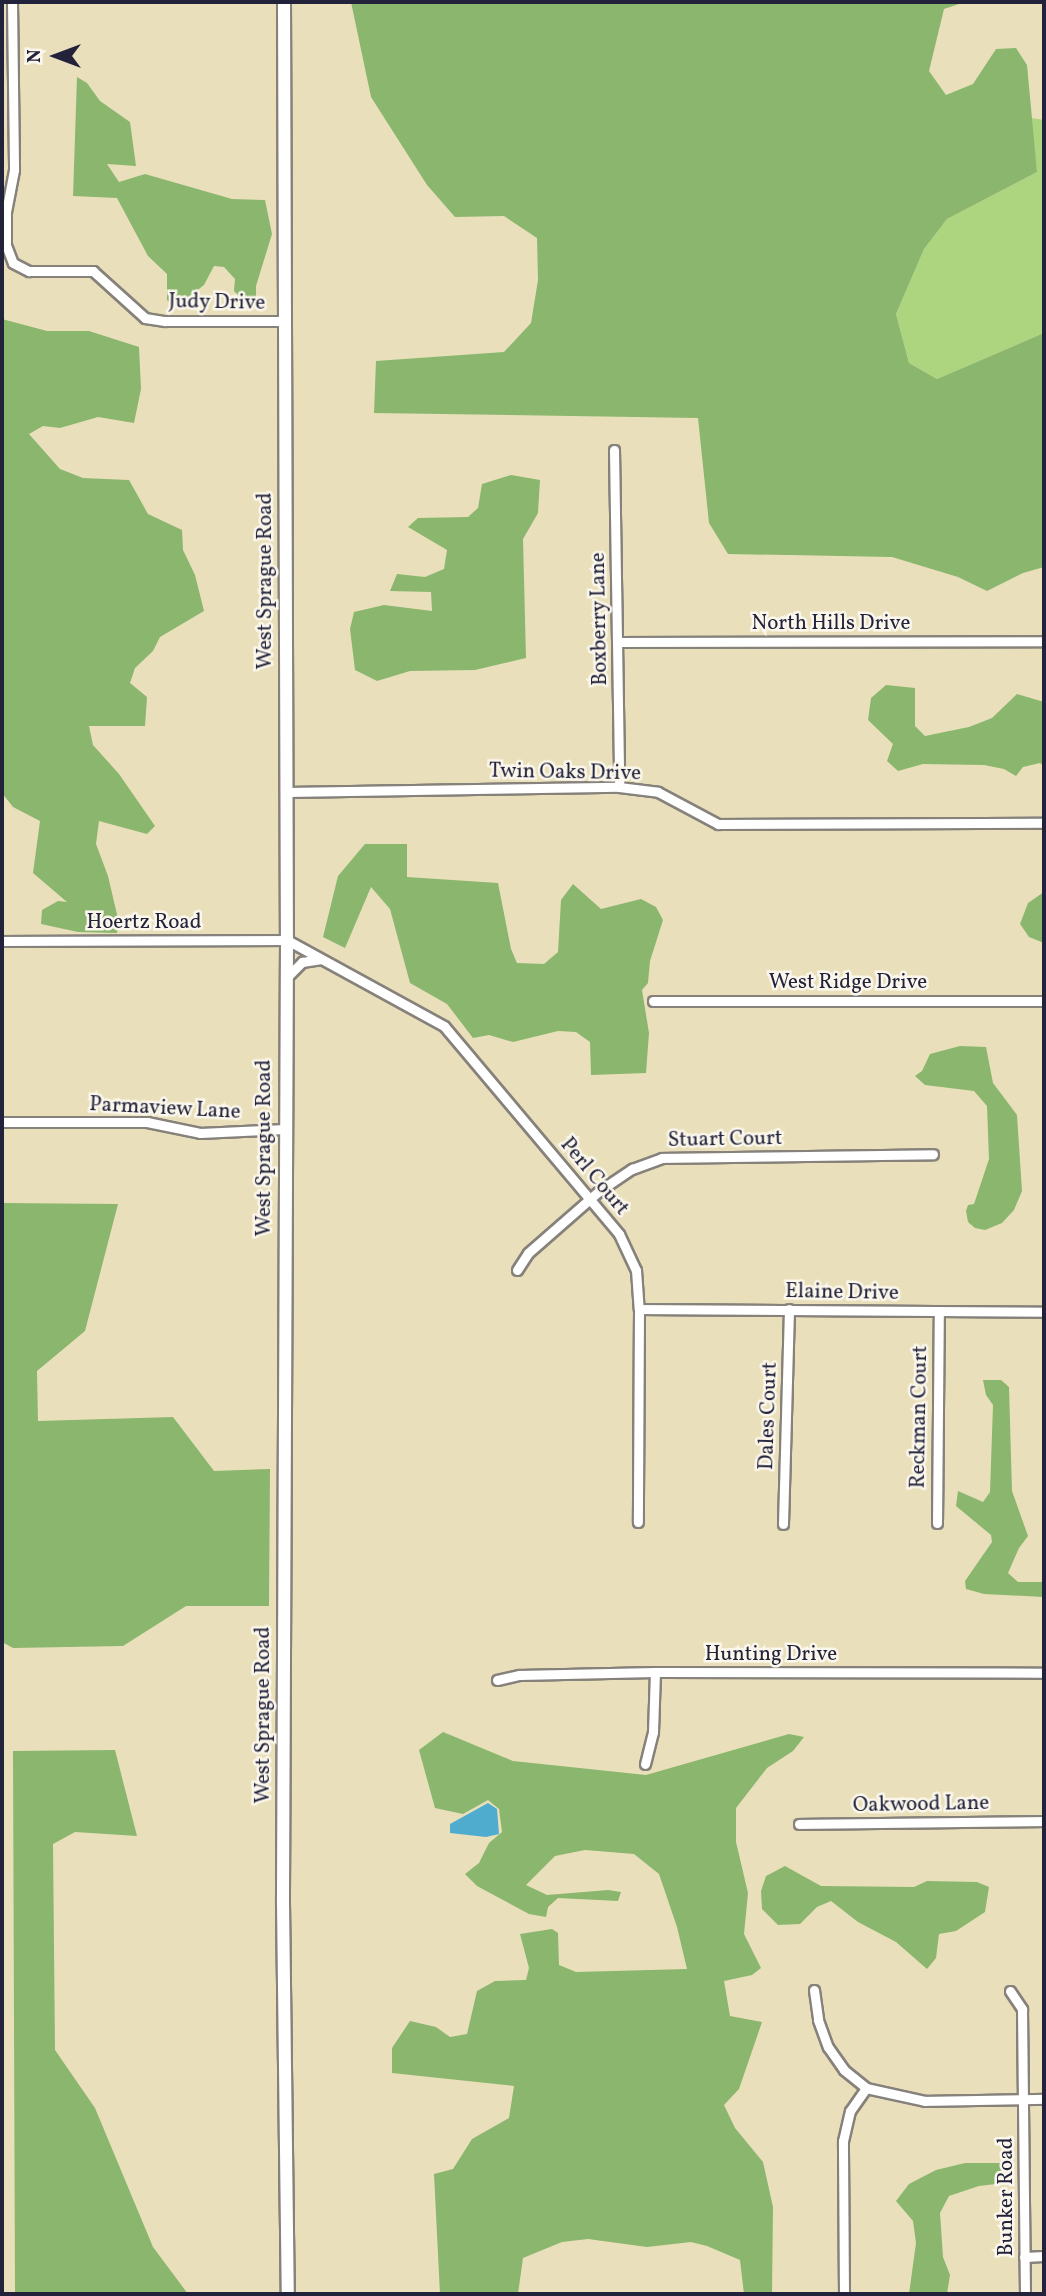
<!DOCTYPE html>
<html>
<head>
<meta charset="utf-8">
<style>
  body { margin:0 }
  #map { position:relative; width:1046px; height:2296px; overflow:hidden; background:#e9e0bb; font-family:Vollkorn,serif }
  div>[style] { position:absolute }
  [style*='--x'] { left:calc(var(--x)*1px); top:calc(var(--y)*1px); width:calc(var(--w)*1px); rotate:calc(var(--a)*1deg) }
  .green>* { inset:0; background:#add580 }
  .forest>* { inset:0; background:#8ab66e }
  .water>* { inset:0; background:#4facce }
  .roads { filter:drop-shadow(2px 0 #86817b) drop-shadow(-2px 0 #86817b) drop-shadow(0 2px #86817b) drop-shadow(0 -2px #86817b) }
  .minor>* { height:9px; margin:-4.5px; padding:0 4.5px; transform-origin:4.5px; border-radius:4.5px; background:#fff }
  .tertiary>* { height:12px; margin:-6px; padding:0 6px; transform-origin:6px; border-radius:6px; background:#fff }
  span { translate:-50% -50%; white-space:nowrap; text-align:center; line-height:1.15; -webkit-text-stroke:5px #fbf7ec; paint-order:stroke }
  .street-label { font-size:21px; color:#22223b }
  .frame { position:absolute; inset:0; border:4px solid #22223b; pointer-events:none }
  .north { position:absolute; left:21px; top:21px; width:70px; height:70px; -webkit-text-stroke:5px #fbf7ec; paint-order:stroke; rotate:270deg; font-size:19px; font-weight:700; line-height:28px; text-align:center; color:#22223b }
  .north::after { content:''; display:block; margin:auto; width:24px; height:32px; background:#22223b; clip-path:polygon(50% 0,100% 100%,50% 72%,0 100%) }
</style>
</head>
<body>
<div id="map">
  <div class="green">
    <div style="clip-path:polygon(1031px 118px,1044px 120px,1044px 333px,937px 379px,909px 363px,896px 314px,924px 249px,947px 219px,1037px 172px)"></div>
  </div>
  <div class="forest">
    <div style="clip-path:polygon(351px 2px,965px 2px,944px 9px,929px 71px,946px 95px,973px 84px,996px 49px,1016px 48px,1027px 65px,1037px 172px,947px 219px,924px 249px,896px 314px,909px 363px,937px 379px,1044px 333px,1044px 567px,1023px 573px,987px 591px,958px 577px,892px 557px,728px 554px,709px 523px,698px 418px,374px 413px,376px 361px,504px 352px,531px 323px,538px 280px,537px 238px,504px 216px,455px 217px,427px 185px,371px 97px)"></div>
    <div style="clip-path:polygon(77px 77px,87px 83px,100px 101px,130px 122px,136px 166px,107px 164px,119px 182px,145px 174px,232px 199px,265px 200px,272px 234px,256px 286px,256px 300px,245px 302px,234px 291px,235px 279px,224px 267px,214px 266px,204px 285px,186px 299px,171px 304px,167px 300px,167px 274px,148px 256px,117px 198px,73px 196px)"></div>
    <div style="clip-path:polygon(2px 319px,47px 331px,89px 331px,139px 347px,141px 389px,134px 423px,98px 417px,60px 428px,43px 426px,29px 434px,60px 469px,83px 478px,129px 480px,148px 514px,182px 530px,183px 550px,195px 575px,204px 611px,160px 637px,153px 651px,135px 668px,130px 683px,147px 697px,145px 726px,89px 726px,93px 745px,119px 774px,155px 826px,147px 834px,99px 821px,96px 844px,108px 876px,119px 923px,117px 933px,78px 932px,41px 924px,42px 910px,58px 901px,67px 902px,33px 873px,40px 821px,13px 807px,2px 793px)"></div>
    <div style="clip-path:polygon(511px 475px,540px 480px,538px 513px,523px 539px,526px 658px,475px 670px,410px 671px,377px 681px,355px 670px,350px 629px,354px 612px,384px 605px,432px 611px,431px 592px,390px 591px,397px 574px,425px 577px,444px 569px,447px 550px,408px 527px,418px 518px,468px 517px,478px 508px,482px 484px)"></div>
    <div style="clip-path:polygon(886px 685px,915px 688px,915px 726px,925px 736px,969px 727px,992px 718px,1017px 694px,1044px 702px,1044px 766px,1040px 763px,1023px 767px,1016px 776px,1004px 769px,984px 765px,923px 764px,898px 771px,887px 761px,893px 744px,868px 720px,871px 698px)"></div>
    <div style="clip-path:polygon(365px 844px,407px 844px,407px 877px,498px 883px,511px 949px,517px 963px,544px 964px,558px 952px,561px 900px,573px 884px,601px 909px,641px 899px,656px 907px,663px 920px,650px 961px,648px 983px,642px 990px,649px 1033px,646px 1073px,591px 1075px,590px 1042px,576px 1032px,558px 1031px,513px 1042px,489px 1035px,473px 1038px,447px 1004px,410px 983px,390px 909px,371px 887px,345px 948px,323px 937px,338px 876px)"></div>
    <div style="clip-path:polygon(1044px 892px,1044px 943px,1029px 937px,1020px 924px,1028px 903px)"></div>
    <div style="clip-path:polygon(960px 1046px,986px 1047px,993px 1083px,1017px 1115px,1022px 1191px,1014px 1210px,1002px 1223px,985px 1230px,975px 1228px,968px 1222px,966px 1211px,968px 1205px,974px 1204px,989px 1159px,987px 1106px,974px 1091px,925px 1085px,915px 1076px,922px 1071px,930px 1054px)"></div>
    <div style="clip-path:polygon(2px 1203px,118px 1204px,85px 1331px,37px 1371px,38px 1421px,173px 1417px,214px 1471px,270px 1469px,269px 1606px,186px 1606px,123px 1646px,13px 1648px,2px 1642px)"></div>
    <div style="clip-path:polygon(983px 1380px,1001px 1380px,1009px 1387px,1012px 1491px,1028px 1536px,1019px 1548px,1008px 1573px,1018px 1582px,1044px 1582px,1044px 1597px,984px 1594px,966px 1589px,965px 1581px,992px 1542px,991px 1535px,956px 1506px,958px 1491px,983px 1502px,990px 1492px,993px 1405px,986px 1395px)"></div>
    <div style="clip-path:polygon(443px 1732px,513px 1761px,646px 1775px,789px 1734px,804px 1737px,793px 1751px,767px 1768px,736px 1808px,736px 1842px,748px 1893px,744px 1934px,761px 1968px,752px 1975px,724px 1981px,730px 2016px,762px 2022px,739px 2089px,724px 2105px,735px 2128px,763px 2162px,773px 2207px,772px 2294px,744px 2294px,740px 2260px,707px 2246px,691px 2242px,647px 2247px,588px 2239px,562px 2242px,523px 2258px,518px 2294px,440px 2294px,434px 2174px,453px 2169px,472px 2139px,509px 2118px,514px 2086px,392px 2073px,392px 2048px,410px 2021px,436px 2027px,450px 2037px,467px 2034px,477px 1991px,495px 1981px,526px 1980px,529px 1968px,520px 1934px,552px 1929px,558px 1933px,559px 1965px,576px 1972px,687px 1969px,677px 1927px,659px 1874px,634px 1854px,585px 1850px,555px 1856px,526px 1885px,547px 1895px,608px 1890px,621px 1892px,618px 1901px,558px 1898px,548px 1907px,546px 1917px,529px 1914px,477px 1886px,465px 1874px,479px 1863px,489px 1843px,502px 1832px,499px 1809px,488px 1800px,463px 1814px,435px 1808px,419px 1750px)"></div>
    <div style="clip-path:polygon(115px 1750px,137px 1836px,75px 1832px,53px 1844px,55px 2050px,95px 2108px,153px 2247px,188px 2294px,15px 2294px,13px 1751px)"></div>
    <div style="clip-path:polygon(785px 1866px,821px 1886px,914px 1887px,927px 1881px,977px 1882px,989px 1887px,985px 1912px,956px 1931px,939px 1934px,936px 1958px,927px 1969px,896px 1942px,858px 1922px,831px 1901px,817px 1907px,800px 1924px,778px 1925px,762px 1909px,761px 1891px,766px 1876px)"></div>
    <div style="clip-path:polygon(965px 2163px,1003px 2163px,1004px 2183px,979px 2186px,949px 2196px,940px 2213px,943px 2257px,950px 2275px,947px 2294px,909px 2294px,916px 2243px,913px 2221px,896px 2201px,909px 2184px,936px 2170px)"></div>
  </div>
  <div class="water">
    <div style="clip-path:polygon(488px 1803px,497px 1809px,499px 1834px,486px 1837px,450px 1833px,450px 1824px)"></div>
  </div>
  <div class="roads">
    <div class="minor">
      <div style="--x:12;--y:2;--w:168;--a:89.3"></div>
      <div style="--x:14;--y:170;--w:43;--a:100.8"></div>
      <div style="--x:6;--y:212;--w:33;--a:90"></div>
      <div style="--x:6;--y:245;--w:19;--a:69"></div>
      <div style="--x:13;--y:263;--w:18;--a:27"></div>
      <div style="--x:29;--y:271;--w:64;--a:0"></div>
      <div style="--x:93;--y:271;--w:70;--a:42.1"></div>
      <div style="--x:145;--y:318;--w:20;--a:9"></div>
      <div style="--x:165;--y:321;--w:119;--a:0"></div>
      <div style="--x:614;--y:450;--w:337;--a:89.1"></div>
      <div style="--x:618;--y:642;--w:426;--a:-0.1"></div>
      <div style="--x:286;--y:792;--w:333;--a:-0.9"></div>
      <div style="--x:619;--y:787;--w:39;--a:7"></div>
      <div style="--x:658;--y:792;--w:68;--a:28.1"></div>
      <div style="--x:718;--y:824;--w:326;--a:-0.2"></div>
      <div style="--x:2;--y:941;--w:285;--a:-0.2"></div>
      <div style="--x:287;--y:940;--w:179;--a:28.7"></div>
      <div style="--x:444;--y:1026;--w:272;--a:49.9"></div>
      <div style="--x:619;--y:1234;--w:40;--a:65"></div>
      <div style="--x:636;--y:1270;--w:39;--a:86"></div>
      <div style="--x:639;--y:1309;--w:213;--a:90.3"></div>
      <div style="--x:288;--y:976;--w:20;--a:-45"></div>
      <div style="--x:302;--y:962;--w:18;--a:-9"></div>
      <div style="--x:653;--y:1001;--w:391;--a:0"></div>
      <div style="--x:2;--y:1122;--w:145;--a:0"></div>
      <div style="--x:147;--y:1122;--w:54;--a:11.7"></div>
      <div style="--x:200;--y:1133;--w:85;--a:-2.7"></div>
      <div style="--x:517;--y:1270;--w:20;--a:-57"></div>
      <div style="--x:528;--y:1253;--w:94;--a:-41.1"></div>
      <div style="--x:599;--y:1191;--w:40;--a:-34"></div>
      <div style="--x:632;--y:1169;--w:32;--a:-20"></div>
      <div style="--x:662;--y:1158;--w:271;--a:-0.8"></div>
      <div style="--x:639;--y:1309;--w:405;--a:0.4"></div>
      <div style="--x:937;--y:1523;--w:211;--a:-89.5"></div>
      <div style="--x:783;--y:1524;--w:215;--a:-88.4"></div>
      <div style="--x:497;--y:1680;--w:23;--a:-13"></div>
      <div style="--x:519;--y:1675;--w:136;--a:-1.3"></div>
      <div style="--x:655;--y:1672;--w:389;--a:0.1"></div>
      <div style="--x:645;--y:1764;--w:33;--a:-76"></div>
      <div style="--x:653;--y:1732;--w:60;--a:-88.1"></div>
      <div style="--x:799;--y:1824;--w:245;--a:-0.7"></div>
      <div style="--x:814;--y:1990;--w:30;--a:82"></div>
      <div style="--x:818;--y:2020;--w:29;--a:70"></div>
      <div style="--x:828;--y:2047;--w:28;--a:55"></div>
      <div style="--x:844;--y:2070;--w:28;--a:39"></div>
      <div style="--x:866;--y:2088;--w:60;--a:12.4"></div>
      <div style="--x:925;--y:2101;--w:119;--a:-1"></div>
      <div style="--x:1010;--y:1991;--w:22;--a:56"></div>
      <div style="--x:1022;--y:2009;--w:285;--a:89.4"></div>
      <div style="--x:1024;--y:2257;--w:20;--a:-3"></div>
      <div style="--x:844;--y:2294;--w:153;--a:-90.4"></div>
      <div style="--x:843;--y:2141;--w:31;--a:-77"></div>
      <div style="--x:850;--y:2111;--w:28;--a:-55"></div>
    </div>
    <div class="tertiary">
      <div style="--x:284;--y:2;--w:938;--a:89.82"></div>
      <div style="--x:287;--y:940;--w:963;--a:90.24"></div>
      <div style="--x:283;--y:1903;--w:391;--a:89.3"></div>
    </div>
  </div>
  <div class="street-label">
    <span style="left:217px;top:303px;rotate:1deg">Judy Drive</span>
    <span style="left:266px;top:581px;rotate:-90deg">West Sprague Road</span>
    <span style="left:600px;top:619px;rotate:-91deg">Boxberry Lane</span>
    <span style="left:831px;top:624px">North Hills Drive</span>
    <span style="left:565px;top:773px;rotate:1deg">Twin Oaks Drive</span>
    <span style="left:144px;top:923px">Hoertz Road</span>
    <span style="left:848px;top:983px">West Ridge Drive</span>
    <span style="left:165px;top:1109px;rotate:3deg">Parmaview Lane</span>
    <span style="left:725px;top:1140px;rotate:-1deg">Stuart Court</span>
    <span style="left:265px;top:1148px;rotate:-90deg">West Sprague Road</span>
    <span style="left:594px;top:1177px;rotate:50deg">Perl Court</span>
    <span style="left:842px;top:1293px;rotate:1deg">Elaine Drive</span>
    <span style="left:769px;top:1416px;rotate:-88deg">Dales Court</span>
    <span style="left:920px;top:1417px;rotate:-89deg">Reckman Court</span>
    <span style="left:771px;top:1655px">Hunting Drive</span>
    <span style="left:264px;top:1715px;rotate:-90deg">West Sprague Road</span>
    <span style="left:921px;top:1805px;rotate:-1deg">Oakwood Lane</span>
    <span style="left:1007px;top:2197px;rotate:-90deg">Bunker Road</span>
  </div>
  <div class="frame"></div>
  <div class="north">N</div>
</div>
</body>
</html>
